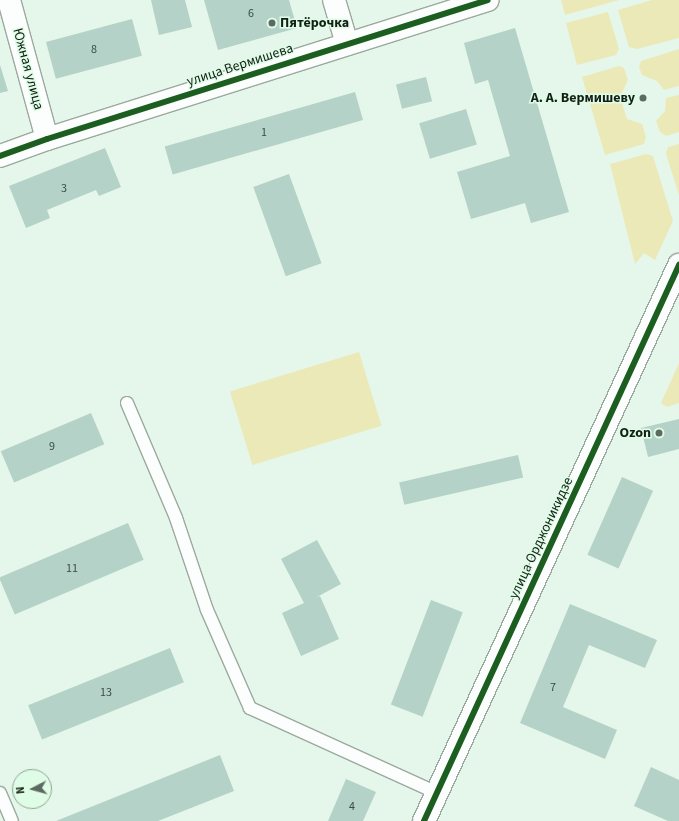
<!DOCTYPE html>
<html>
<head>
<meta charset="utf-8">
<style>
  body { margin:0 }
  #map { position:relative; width:679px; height:821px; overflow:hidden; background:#e5f6ea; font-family:"Source Sans 3",sans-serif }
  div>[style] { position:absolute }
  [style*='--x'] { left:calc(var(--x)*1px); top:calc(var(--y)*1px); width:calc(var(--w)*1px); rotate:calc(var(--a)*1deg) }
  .green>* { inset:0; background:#ece9b8; transform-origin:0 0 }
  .building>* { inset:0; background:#b4d2c8; transform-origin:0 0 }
  .roads { filter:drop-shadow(1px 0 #9ca9a0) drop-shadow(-1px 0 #9ca9a0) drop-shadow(0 1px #9ca9a0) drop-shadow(0 -1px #9ca9a0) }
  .service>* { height:12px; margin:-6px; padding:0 6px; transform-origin:6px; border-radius:6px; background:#fbfefc }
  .minor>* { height:22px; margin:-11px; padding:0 11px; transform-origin:11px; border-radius:11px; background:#fbfefc }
  .tertiary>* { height:22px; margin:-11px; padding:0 11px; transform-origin:11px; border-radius:11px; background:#fbfefc }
  .cycleway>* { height:6px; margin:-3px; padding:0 3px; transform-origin:3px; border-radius:3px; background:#1b5e20 }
  .dots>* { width:11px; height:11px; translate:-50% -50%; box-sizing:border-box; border:2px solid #dffce6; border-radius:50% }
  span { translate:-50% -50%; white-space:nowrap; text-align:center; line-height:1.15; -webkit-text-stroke:3px #dffce6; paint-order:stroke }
  .number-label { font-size:12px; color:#3c4c43 }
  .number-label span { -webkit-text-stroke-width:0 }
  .poi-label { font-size:14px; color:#141f17; font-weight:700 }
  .left { translate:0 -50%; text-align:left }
  .right { translate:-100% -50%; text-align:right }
  .street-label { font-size:14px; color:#141f17 }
  .north { position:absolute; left:12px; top:769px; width:40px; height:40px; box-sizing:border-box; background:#dffce6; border:1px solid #8ea493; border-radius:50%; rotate:264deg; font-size:11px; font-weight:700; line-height:16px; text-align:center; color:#141f17 }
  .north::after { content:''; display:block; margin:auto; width:14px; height:18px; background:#5d6a61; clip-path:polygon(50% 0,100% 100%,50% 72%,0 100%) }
</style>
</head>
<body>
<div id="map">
  <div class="green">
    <div style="clip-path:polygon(561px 0,619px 0,565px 15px)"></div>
    <div style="clip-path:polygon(652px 0,679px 0,679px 38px,637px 49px,629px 47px,618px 10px)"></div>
    <div style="clip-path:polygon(608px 12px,619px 49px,616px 55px,577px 65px,566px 23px)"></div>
    <div style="clip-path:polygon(679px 49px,679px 86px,664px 90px,657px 81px,642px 75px,639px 67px,641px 61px)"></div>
    <div style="clip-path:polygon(619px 66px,624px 68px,628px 80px,620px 97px,627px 119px,642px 124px,646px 137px,644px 144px,605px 155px,582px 77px)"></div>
    <div style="clip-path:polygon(679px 95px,679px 132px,666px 136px,660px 132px,656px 121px,665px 111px,666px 98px)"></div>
    <div style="clip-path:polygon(679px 144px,679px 195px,666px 154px,668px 147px)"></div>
    <div style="clip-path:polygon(646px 154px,653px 156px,673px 221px,655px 260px,644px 253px,635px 264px,610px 164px)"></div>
    <div style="left:359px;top:352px;width:77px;height:135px;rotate:73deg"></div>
    <div style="clip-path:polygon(679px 363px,679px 403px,667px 407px,661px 403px)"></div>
  </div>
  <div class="building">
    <div style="clip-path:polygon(151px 0,185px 0,192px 27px,159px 35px)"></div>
    <div style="clip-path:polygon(204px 0,289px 0,297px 28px,218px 50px)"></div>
    <div style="left:132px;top:19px;width:38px;height:89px;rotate:75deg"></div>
    <div style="clip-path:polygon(515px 28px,569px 212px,531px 223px,525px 203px,471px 219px,457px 172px,510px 156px,488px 80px,475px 84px,464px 43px)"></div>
    <div style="clip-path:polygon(0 65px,8px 91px,0 93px)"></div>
    <div style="left:426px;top:77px;width:25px;height:31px;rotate:76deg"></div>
    <div style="left:355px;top:92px;width:29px;height:198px;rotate:74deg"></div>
    <div style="left:466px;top:109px;width:37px;height:49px;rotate:73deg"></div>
    <div style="clip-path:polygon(105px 148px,121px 187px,99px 196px,96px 190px,47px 210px,50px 218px,26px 228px,9px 186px)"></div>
    <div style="left:289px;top:174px;width:95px;height:38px;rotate:70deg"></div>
    <div style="left:91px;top:413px;width:34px;height:98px;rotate:67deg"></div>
    <div style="clip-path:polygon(679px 419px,679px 449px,648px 457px,641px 428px)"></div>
    <div style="left:518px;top:455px;width:23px;height:122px;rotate:77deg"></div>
    <div style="left:622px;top:477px;width:34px;height:85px;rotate:24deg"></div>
    <div style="left:128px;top:523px;width:40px;height:140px;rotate:67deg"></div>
    <div style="clip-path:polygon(317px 540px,341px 584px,315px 598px,320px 596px,339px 639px,301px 656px,282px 613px,304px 603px,281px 559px)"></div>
    <div style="left:431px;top:600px;width:34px;height:112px;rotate:21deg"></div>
    <div style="clip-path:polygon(570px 604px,657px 640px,645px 668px,589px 645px,563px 707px,617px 730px,605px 759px,520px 723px)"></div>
    <div style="left:170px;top:648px;width:37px;height:153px;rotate:68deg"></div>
    <div style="clip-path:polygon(220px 755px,234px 791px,158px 821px,56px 821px)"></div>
    <div style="clip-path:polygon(651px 767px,679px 780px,679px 821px,668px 821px,634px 806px)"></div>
    <div style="clip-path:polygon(346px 779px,376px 792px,363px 821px,328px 821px)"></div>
  </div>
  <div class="roads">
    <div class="service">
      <div style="--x:127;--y:403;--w:125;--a:66.9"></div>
      <div style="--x:176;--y:518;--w:97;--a:71.4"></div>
      <div style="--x:207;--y:610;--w:107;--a:66.3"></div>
      <div style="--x:250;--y:708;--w:205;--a:24.4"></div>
      <div style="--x:0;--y:793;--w:30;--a:67"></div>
    </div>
    <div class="minor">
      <div style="--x:9;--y:0;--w:144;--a:74.7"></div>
      <div style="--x:334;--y:0;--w:46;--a:73.5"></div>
    </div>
    <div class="tertiary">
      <div style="--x:0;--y:156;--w:50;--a:-19.9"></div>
      <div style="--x:47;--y:139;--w:462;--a:-17.5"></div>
      <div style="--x:424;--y:821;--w:612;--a:-65.36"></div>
    </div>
  </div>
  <div class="cycleway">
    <div style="--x:0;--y:156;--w:50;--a:-19.9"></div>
    <div style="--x:47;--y:139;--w:462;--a:-17.5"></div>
    <div style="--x:424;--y:821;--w:612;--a:-65.36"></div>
  </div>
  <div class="dots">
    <div style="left:272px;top:23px;background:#5d6a61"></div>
    <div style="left:643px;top:98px;background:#5d6a61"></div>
    <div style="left:659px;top:433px;background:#5d6a61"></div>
  </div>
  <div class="number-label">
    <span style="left:251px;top:14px">6</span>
    <span style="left:94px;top:50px">8</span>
    <span style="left:264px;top:133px">1</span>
    <span style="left:64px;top:189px">3</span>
    <span style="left:52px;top:447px">9</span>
    <span style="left:72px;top:569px">11</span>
    <span style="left:553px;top:688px">7</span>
    <span style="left:106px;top:693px">13</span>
    <span style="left:352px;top:807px">4</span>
  </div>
  <div class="poi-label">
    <span class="left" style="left:280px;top:23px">Пятёрочка</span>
    <span class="right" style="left:635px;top:98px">А. А. Вермишеву</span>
    <span class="right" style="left:651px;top:433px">Ozon</span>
  </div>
  <div class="street-label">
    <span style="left:240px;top:65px;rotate:-18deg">улица Вермишева</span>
    <span style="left:28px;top:69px;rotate:75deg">Южная улица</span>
    <span style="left:541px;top:538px;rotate:-65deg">улица Орджоникидзе</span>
  </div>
  <div class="north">N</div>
</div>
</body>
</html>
